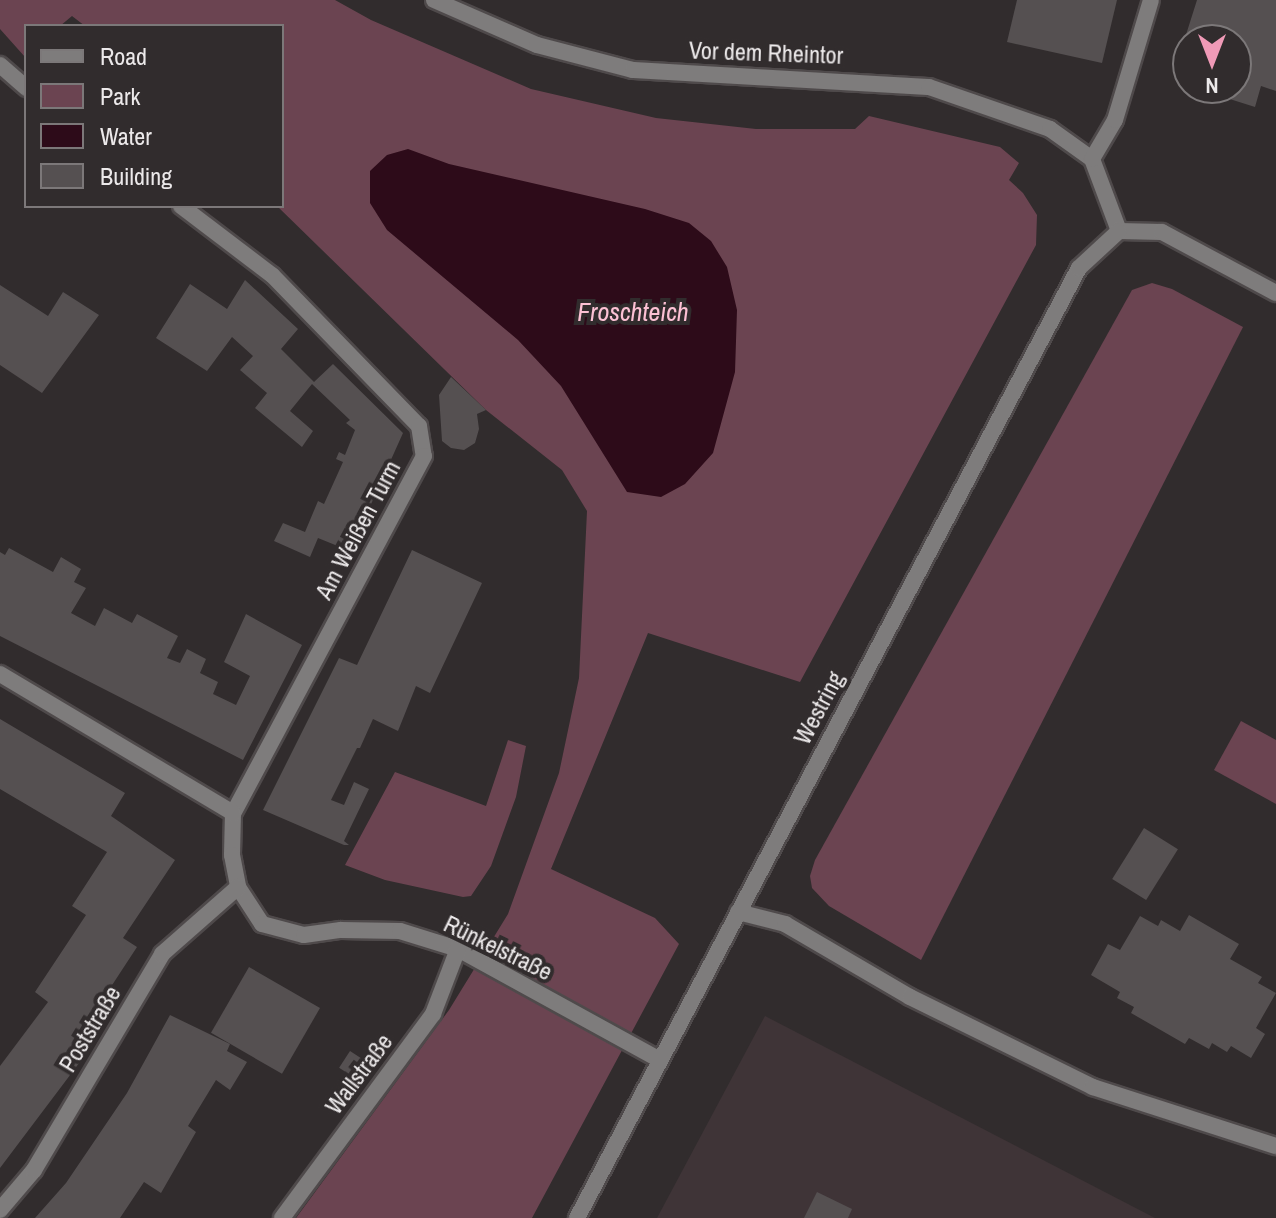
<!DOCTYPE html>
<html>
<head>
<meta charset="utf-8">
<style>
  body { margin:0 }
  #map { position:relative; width:1276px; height:1218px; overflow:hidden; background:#312c2d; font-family:"Archivo Narrow",sans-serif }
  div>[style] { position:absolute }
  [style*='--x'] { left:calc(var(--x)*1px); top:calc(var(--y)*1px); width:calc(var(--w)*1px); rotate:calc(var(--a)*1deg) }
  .built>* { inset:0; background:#3f3437 }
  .green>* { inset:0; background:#6b4451 }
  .water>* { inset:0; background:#2d0b19 }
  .building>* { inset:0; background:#555051; transform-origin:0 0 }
  .roads { filter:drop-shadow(2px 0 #4f4a4b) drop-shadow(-2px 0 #4f4a4b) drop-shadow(0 2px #4f4a4b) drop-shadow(0 -2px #4f4a4b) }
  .service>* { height:16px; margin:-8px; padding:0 8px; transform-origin:8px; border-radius:8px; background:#7e7c7c }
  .minor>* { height:16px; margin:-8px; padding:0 8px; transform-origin:8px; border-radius:8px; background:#7e7c7c }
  span { translate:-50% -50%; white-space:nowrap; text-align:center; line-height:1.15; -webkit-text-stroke:8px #312c2d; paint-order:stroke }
  .street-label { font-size:24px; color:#ece9ea }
  .water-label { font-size:26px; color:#fcc1d4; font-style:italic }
  .legend { position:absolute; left:24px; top:24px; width:260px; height:184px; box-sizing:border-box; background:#312c2d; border:2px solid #7c7879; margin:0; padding:10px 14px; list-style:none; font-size:24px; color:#ece9ea }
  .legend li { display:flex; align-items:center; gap:16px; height:40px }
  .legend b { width:40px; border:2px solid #7c7879 }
  .north { position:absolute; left:1172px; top:24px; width:80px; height:80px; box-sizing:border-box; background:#312c2d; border:2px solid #7c7879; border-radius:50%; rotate:180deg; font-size:22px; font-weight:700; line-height:32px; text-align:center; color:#ece9ea }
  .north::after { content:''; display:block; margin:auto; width:28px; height:36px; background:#f09ab7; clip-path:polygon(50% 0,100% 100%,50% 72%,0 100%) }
</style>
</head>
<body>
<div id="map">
  <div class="built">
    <div style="clip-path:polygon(765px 1016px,1155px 1218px,657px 1218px)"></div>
  </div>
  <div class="green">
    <div style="clip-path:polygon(0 0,335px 0,371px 20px,531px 89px,656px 118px,756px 129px,855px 129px,869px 116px,1000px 147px,1019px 163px,1009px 180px,1023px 193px,1037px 215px,1036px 245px,800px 682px,648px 633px,551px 869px,655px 918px,679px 944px,532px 1218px,296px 1218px,449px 1010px,508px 914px,559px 773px,579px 678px,587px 511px,562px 470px,486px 410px,277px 206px,282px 206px,282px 26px,85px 26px,72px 16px,60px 26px,26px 26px,25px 57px,0 29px)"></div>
    <div style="clip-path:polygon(1152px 283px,1172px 289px,1243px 327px,921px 960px,829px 906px,812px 888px,810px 876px,815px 860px,1132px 290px)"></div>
    <div style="clip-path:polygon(1241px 721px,1276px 740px,1276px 804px,1214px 770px)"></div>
    <div style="clip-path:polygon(508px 740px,526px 746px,516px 797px,491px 866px,471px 896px,463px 897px,385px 880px,345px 865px,395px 772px,486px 806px)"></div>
  </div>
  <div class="water">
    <div style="clip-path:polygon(408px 149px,449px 164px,645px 209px,689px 223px,711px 241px,727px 267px,737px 310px,735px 372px,713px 453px,685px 484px,661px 497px,627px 492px,561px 386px,518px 340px,387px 230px,370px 203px,370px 171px,387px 155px)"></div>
  </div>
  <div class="building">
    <div style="clip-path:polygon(1017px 0,1117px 0,1102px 63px,1007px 42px)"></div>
    <div style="clip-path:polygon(1197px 0,1276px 0,1276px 91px,1261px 86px,1255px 107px,1217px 95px,1219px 88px,1236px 88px,1236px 40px,1188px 40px,1188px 63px,1178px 60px)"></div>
    <div style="clip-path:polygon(245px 280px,298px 329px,281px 349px,314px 382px,333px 364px,403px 433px,350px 551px,318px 538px,310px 557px,274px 541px,283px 523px,305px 532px,318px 501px,324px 504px,343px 462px,336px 459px,339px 452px,345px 455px,355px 430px,346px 423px,350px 420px,312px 384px,290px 411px,313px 431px,302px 447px,255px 408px,267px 393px,240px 370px,253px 356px,232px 337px,207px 371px,156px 338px,190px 284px,227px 309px)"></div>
    <div style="clip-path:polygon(0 285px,48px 316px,63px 292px,99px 315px,42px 393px,0 365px)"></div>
    <div style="clip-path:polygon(451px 377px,486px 410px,477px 414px,479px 429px,475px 443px,464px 450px,451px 448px,442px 441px,439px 395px)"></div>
    <div style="clip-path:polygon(9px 548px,53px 572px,61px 557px,81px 569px,74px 582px,86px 588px,71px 613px,95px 626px,104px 608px,132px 623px,137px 614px,178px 636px,167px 658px,180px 663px,187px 649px,206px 659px,200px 673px,218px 682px,213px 694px,236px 705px,250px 676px,224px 662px,246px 614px,302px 645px,243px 760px,0 636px,0 552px,5px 555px)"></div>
    <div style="clip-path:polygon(412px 550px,482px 583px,430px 693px,416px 686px,398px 731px,373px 719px,360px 748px,357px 748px,331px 800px,344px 805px,354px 782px,369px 789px,344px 841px,349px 845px,344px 845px,263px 810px,339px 658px,357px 665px)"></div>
    <div style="clip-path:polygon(0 719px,125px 793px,111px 816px,175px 860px,123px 938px,137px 947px,84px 1028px,98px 1038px,0 1168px,0 1066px,48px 1002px,35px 992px,86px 915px,72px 906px,107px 852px,0 789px)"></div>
    <div style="left:1144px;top:828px;width:40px;height:60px;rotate:32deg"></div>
    <div style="clip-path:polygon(1189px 915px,1239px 944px,1230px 959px,1262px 977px,1258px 983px,1276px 993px,1256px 1028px,1265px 1034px,1251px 1058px,1231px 1046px,1227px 1052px,1212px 1043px,1209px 1049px,1189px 1038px,1185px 1044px,1131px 1013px,1134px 1007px,1117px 998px,1120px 992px,1091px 975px,1108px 944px,1120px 950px,1140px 916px,1158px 926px,1161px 920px,1180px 931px)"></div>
    <div style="left:249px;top:967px;width:82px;height:76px;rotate:30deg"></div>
    <div style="clip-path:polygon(170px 1015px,230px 1044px,227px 1051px,247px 1062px,230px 1090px,216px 1080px,188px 1126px,196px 1132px,161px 1193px,144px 1182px,120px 1218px,35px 1218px,66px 1183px,127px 1093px)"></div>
    <div style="left:350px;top:1051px;width:17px;height:20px;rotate:33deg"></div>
    <div style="clip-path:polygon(817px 1192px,852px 1209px,848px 1218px,804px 1218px)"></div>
  </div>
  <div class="roads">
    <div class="service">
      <div style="--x:738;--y:912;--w:49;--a:14.3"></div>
      <div style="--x:785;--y:924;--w:145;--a:30.3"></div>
      <div style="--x:910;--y:997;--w:204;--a:26.2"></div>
      <div style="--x:1093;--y:1087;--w:192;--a:17.9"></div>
    </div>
    <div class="minor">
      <div style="--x:434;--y:0;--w:112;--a:23.6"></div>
      <div style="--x:537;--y:45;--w:99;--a:14.6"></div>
      <div style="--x:633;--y:70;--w:296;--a:3.3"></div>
      <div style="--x:929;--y:87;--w:128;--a:19.1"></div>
      <div style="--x:1050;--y:129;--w:52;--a:35.5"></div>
      <div style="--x:1092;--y:159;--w:77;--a:69.4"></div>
      <div style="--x:0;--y:65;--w:35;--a:41"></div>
      <div style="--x:1092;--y:159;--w:45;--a:-59.5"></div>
      <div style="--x:1115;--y:120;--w:125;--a:-73.3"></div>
      <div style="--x:181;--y:206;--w:114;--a:37.2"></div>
      <div style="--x:272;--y:275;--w:211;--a:45.8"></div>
      <div style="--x:419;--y:426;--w:30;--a:81"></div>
      <div style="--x:424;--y:456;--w:405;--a:118.1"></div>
      <div style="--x:233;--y:813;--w:42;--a:91.4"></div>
      <div style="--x:232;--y:855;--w:33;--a:79"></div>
      <div style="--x:238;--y:887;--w:44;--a:57"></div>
      <div style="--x:262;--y:924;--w:43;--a:14.7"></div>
      <div style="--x:304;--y:935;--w:37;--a:-8"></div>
      <div style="--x:341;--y:930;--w:59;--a:1"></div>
      <div style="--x:400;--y:931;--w:61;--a:17.2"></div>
      <div style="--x:458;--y:949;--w:230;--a:28.8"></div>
      <div style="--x:1119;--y:231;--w:43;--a:1.3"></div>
      <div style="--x:1162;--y:232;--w:129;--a:28.2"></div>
      <div style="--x:0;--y:674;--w:271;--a:30.8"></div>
      <div style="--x:0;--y:1210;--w:52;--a:-49.6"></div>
      <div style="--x:34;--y:1170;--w:251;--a:-59.3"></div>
      <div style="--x:162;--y:954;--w:101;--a:-41.4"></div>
      <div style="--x:282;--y:1218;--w:254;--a:-53.5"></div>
      <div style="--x:433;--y:1014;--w:70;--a:-69"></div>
      <div style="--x:577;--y:1218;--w:1074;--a:-62.15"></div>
      <div style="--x:1079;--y:268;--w:54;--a:-42.8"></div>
    </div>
  </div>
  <div class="street-label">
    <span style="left:766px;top:53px;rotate:2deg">Vor dem Rheintor</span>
    <span style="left:358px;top:530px;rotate:-62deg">Am Weißen Turm</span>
    <span style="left:819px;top:708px;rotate:-62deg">Westring</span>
    <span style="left:498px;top:948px;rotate:26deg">Rünkelstraße</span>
    <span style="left:90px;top:1029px;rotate:-59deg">Poststraße</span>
    <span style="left:359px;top:1074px;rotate:-53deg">Wallstraße</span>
  </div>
  <div class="water-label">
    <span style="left:633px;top:312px">Froschteich</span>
  </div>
  <ul class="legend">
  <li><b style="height:10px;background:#7e7c7c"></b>Road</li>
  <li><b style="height:22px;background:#6b4451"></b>Park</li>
  <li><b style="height:22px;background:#2d0b19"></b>Water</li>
  <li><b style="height:22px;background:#555051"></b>Building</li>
  </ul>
  <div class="north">N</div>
</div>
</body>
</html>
